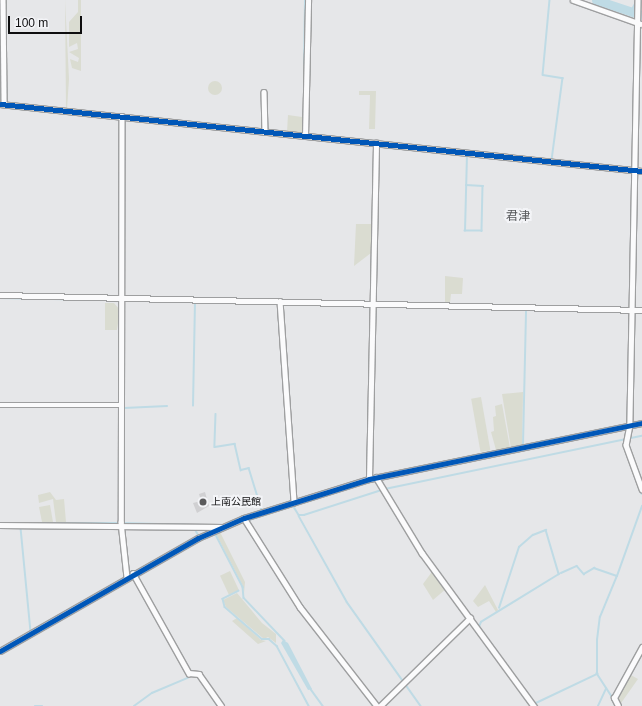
<!DOCTYPE html>
<html>
<head>
<meta charset="utf-8">
<style>
  body { margin:0 }
  #map { position:relative; width:642px; height:706px; overflow:hidden; background:#e6e7e9; font-family:Helvetica,"Noto Sans JP",sans-serif }
  div>[style] { position:absolute }
  [style*='--x'] { left:calc(var(--x)*1px); top:calc(var(--y)*1px); width:calc(var(--w)*1px); rotate:calc(var(--a)*1deg) }
  .green>* { inset:0; background:#dadcd1; transform-origin:0 0 }
  .round { border-radius:50% }
  .water>* { inset:0; background:#bfdbe5 }
  .stream>* { height:1.5px; margin:-0.75px; padding:0 0.75px; transform-origin:0.75px; border-radius:0.75px; background:#bfdbe5 }
  .river>* { height:9px; margin:-4.5px; padding:0 4.5px; transform-origin:4.5px; border-radius:4.5px; background:#bfdbe5 }
  .building>* { inset:0; background:#d0d0d2 }
  .roads { filter:drop-shadow(1px 0 #9e9fa0) drop-shadow(-1px 0 #9e9fa0) drop-shadow(0 1px #9e9fa0) drop-shadow(0 -1px #9e9fa0) }
  .street>* { height:4.5px; margin:-2.25px; padding:0 2.25px; transform-origin:2.25px; border-radius:2.25px; background:#fbfbfc }
  .cycleway>* { height:5px; margin:-2.5px; padding:0 2.5px; transform-origin:2.5px; border-radius:2.5px; background:#0057b8 }
  .dots>* { width:11px; height:11px; translate:-50% -50%; box-sizing:border-box; border:2px solid #f3f4f7; border-radius:50% }
  span { translate:-50% -50%; white-space:nowrap; text-align:center; line-height:1.15; -webkit-text-stroke:4px #f3f4f7; paint-order:stroke }
  .poi-label { font-size:10px; color:#0e0e0f }
  .left { translate:0 -50%; text-align:left }
  .quarter-label { font-size:12px; color:#56575a }
  .scale { position:absolute; left:8px; top:16px; width:74px; height:18px; box-sizing:border-box; border:2px solid #0e0e0f; border-top:0; padding-left:5px; font-size:12px; line-height:14px; white-space:nowrap; color:#0e0e0f; -webkit-text-stroke:3px #f3f4f7; paint-order:stroke }
</style>
</head>
<body>
<div id="map">
  <div class="green">
    <div style="clip-path:polygon(65px 0,69px 79px,67px 109px,66px 109px)"></div>
    <div style="clip-path:polygon(78px 0,81px 0,81px 71px,72px 68px,70px 59px,78px 62px,79px 58px,69px 52px,78px 49px,77px 43px,69px 47px,69px 22px,78px 12px)"></div>
    <div class="round" style="left:208px;top:81px;width:14px;height:14px"></div>
    <div style="clip-path:polygon(359px 91px,376px 91px,375px 129px,369px 129px,370px 95px,359px 95px)"></div>
    <div style="clip-path:polygon(288px 115px,302px 117px,302px 134px,287px 132px)"></div>
    <div style="clip-path:polygon(356px 224px,372px 224px,371px 253px,354px 266px)"></div>
    <div style="clip-path:polygon(445px 276px,463px 278px,462px 294px,451px 294px,450px 303px,445px 303px)"></div>
    <div style="clip-path:polygon(105px 303px,114px 303px,120px 310px,117px 330px,105px 330px)"></div>
    <div style="clip-path:polygon(523px 392px,522px 445px,511px 448px,502px 394px)"></div>
    <div style="left:481px;top:397px;width:54px;height:10px;rotate:80deg"></div>
    <div style="clip-path:polygon(502px 404px,510px 448px,496px 450px,491px 432px,494px 431px,493px 417px,496px 416px,495px 406px)"></div>
    <div style="clip-path:polygon(50px 492px,56px 500px,64px 499px,66px 522px,56px 522px,53px 499px,39px 503px,38px 495px)"></div>
    <div style="clip-path:polygon(50px 505px,53px 522px,42px 522px,39px 507px)"></div>
    <div style="clip-path:polygon(220px 532px,245px 582px,244px 594px,243px 586px,216px 534px)"></div>
    <div style="clip-path:polygon(434px 569px,447px 588px,433px 600px,423px 584px)"></div>
    <div style="left:230px;top:571px;width:21px;height:11px;rotate:65deg"></div>
    <div style="clip-path:polygon(485px 585px,498px 610px,496px 612px,489px 601px,478px 607px,473px 601px)"></div>
    <div style="clip-path:polygon(237px 593px,262px 623px,276px 634px,276px 643px,268px 637px,264px 639px,226px 607px,223px 600px)"></div>
    <div style="clip-path:polygon(237px 618px,261px 640px,266px 641px,258px 644px,232px 621px)"></div>
    <div style="clip-path:polygon(629px 674px,638px 679px,619px 706px,615px 699px)"></div>
  </div>
  <div class="water">
    <div style="clip-path:polygon(283px 640px,288px 643px,312px 689px,308px 690px,281px 643px)"></div>
  </div>
  <div class="stream">
    <div style="--x:550;--y:0;--w:75;--a:95.3"></div>
    <div style="--x:543;--y:75;--w:20;--a:9"></div>
    <div style="--x:563;--y:78;--w:83;--a:97.6"></div>
    <div style="--x:630;--y:13;--w:13;--a:-61"></div>
    <div style="--x:304;--y:64;--w:64;--a:-89.1"></div>
    <div style="--x:0;--y:107;--w:645;--a:5.87"></div>
    <div style="--x:466;--y:185;--w:17;--a:3"></div>
    <div style="--x:483;--y:186;--w:45;--a:91.3"></div>
    <div style="--x:482;--y:231;--w:17;--a:180"></div>
    <div style="--x:465;--y:231;--w:75;--a:-88.5"></div>
    <div style="--x:0;--y:298;--w:104;--a:1.1"></div>
    <div style="--x:234;--y:303;--w:44;--a:1.3"></div>
    <div style="--x:282;--y:304;--w:258;--a:1.3"></div>
    <div style="--x:608;--y:311;--w:22;--a:3"></div>
    <div style="--x:634;--y:312;--w:8;--a:0"></div>
    <div style="--x:193;--y:406;--w:104;--a:-88.9"></div>
    <div style="--x:124;--y:408;--w:43;--a:-2.7"></div>
    <div style="--x:216;--y:414;--w:33;--a:92"></div>
    <div style="--x:215;--y:447;--w:20;--a:-9"></div>
    <div style="--x:235;--y:444;--w:27;--a:77"></div>
    <div style="--x:241;--y:470;--w:8;--a:-14"></div>
    <div style="--x:249;--y:468;--w:44;--a:72.8"></div>
    <div style="--x:636;--y:427;--w:6;--a:-9"></div>
    <div style="--x:523;--y:445;--w:135;--a:-88.7"></div>
    <div style="--x:385;--y:489;--w:262;--a:-11.7"></div>
    <div style="--x:640;--y:489;--w:5;--a:68"></div>
    <div style="--x:294;--y:507;--w:9;--a:58"></div>
    <div style="--x:299;--y:515;--w:5;--a:0"></div>
    <div style="--x:304;--y:515;--w:82;--a:-17.8"></div>
    <div style="--x:299;--y:516;--w:98;--a:60.8"></div>
    <div style="--x:347;--y:602;--w:128;--a:54.6"></div>
    <div style="--x:249;--y:520;--w:132;--a:-17.6"></div>
    <div style="--x:375;--y:480;--w:253;--a:-11.6"></div>
    <div style="--x:37;--y:523;--w:82;--a:0"></div>
    <div style="--x:123;--y:523;--w:69;--a:1.7"></div>
    <div style="--x:21;--y:528;--w:103;--a:84.5"></div>
    <div style="--x:195;--y:529;--w:8;--a:60"></div>
    <div style="--x:215;--y:533;--w:61;--a:62.6"></div>
    <div style="--x:243;--y:587;--w:11;--a:85"></div>
    <div style="--x:244;--y:598;--w:59;--a:46.4"></div>
    <div style="--x:208;--y:536;--w:35;--a:-22"></div>
    <div style="--x:561;--y:573;--w:17;--a:-24"></div>
    <div style="--x:577;--y:566;--w:11;--a:49"></div>
    <div style="--x:584;--y:574;--w:12;--a:-31"></div>
    <div style="--x:594;--y:568;--w:24;--a:19"></div>
    <div style="--x:617;--y:576;--w:74;--a:-70.3"></div>
    <div style="--x:239;--y:591;--w:18;--a:153"></div>
    <div style="--x:223;--y:599;--w:8;--a:76"></div>
    <div style="--x:225;--y:607;--w:49;--a:40.9"></div>
    <div style="--x:262;--y:639;--w:7;--a:0"></div>
    <div style="--x:269;--y:639;--w:11;--a:41"></div>
    <div style="--x:277;--y:646;--w:68;--a:61.9"></div>
    <div style="--x:499;--y:608;--w:64;--a:-71.8"></div>
    <div style="--x:519;--y:547;--w:18;--a:-41"></div>
    <div style="--x:533;--y:535;--w:14;--a:-21"></div>
    <div style="--x:546;--y:530;--w:46;--a:73.5"></div>
    <div style="--x:479;--y:627;--w:5;--a:-68"></div>
    <div style="--x:481;--y:622;--w:92;--a:-31.6"></div>
    <div style="--x:480;--y:628;--w:94;--a:54.1"></div>
    <div style="--x:0;--y:654;--w:59;--a:-30.5"></div>
    <div style="--x:188;--y:674;--w:7;--a:16"></div>
    <div style="--x:310;--y:688;--w:22;--a:54"></div>
    <div style="--x:613;--y:699;--w:30;--a:-123"></div>
    <div style="--x:597;--y:674;--w:34;--a:-90"></div>
    <div style="--x:597;--y:640;--w:23;--a:-83"></div>
    <div style="--x:600;--y:617;--w:44;--a:-67.5"></div>
    <div style="--x:215;--y:701;--w:6;--a:59"></div>
    <div style="--x:536;--y:703;--w:68;--a:-25.4"></div>
    <div style="--x:35;--y:706;--w:7;--a:0"></div>
    <div style="--x:134;--y:706;--w:22;--a:-36"></div>
    <div style="--x:152;--y:693;--w:39;--a:-23"></div>
    <div style="--x:598;--y:706;--w:19;--a:-65"></div>
  </div>
  <div class="river">
    <div style="--x:596;--y:0;--w:48;--a:18.1"></div>
  </div>
  <div class="building">
    <div style="clip-path:polygon(205px 492px,209px 506px,197px 513px,193px 503px,201px 501px,199px 494px)"></div>
  </div>
  <div class="roads">
    <div class="street">
      <div style="--x:3;--y:0;--w:104;--a:89.4"></div>
      <div style="--x:573;--y:0;--w:72;--a:19.4"></div>
      <div style="--x:638;--y:0;--w:425;--a:91.1"></div>
      <div style="--x:630;--y:425;--w:20;--a:101"></div>
      <div style="--x:626;--y:445;--w:47;--a:70"></div>
      <div style="--x:264;--y:92;--w:40;--a:88.6"></div>
      <div style="--x:0;--y:104;--w:645;--a:5.96"></div>
      <div style="--x:122;--y:116;--w:406;--a:90.1"></div>
      <div style="--x:121;--y:522;--w:55;--a:83.8"></div>
      <div style="--x:305;--y:136;--w:136;--a:-88.7"></div>
      <div style="--x:0;--y:295;--w:642;--a:1.34"></div>
      <div style="--x:280;--y:301;--w:202;--a:86"></div>
      <div style="--x:0;--y:405;--w:120;--a:0"></div>
      <div style="--x:376;--y:477;--w:89;--a:58.8"></div>
      <div style="--x:422;--y:553;--w:190;--a:53.8"></div>
      <div style="--x:369;--y:479;--w:336;--a:-88.8"></div>
      <div style="--x:244;--y:518;--w:105;--a:57.8"></div>
      <div style="--x:300;--y:607;--w:125;--a:52.1"></div>
      <div style="--x:0;--y:525;--w:221;--a:0.5"></div>
      <div style="--x:133;--y:573;--w:115;--a:60.8"></div>
      <div style="--x:189;--y:673;--w:10;--a:6"></div>
      <div style="--x:199;--y:674;--w:39;--a:55"></div>
      <div style="--x:0;--y:651;--w:228;--a:-29.7"></div>
      <div style="--x:198;--y:538;--w:50;--a:-23.5"></div>
      <div style="--x:244;--y:518;--w:131;--a:-17.3"></div>
      <div style="--x:369;--y:479;--w:279;--a:-11.6"></div>
      <div style="--x:380;--y:706;--w:126;--a:-44.4"></div>
      <div style="--x:618;--y:706;--w:9;--a:-117"></div>
      <div style="--x:614;--y:698;--w:58;--a:-61.2"></div>
    </div>
  </div>
  <div class="cycleway">
    <div style="--x:0;--y:104;--w:645;--a:5.96"></div>
    <div style="--x:0;--y:651;--w:228;--a:-29.7"></div>
    <div style="--x:198;--y:538;--w:50;--a:-23.5"></div>
    <div style="--x:244;--y:518;--w:131;--a:-17.3"></div>
    <div style="--x:369;--y:479;--w:279;--a:-11.6"></div>
  </div>
  <div class="dots">
    <div style="left:203px;top:502px;background:#5a5a5b"></div>
  </div>
  <div class="poi-label">
    <span class="left" style="left:211px;top:502px">上南公民館</span>
  </div>
  <div class="quarter-label">
    <span style="left:518px;top:217px">君津</span>
  </div>
  <div class="scale">100 m</div>
</div>
</body>
</html>
